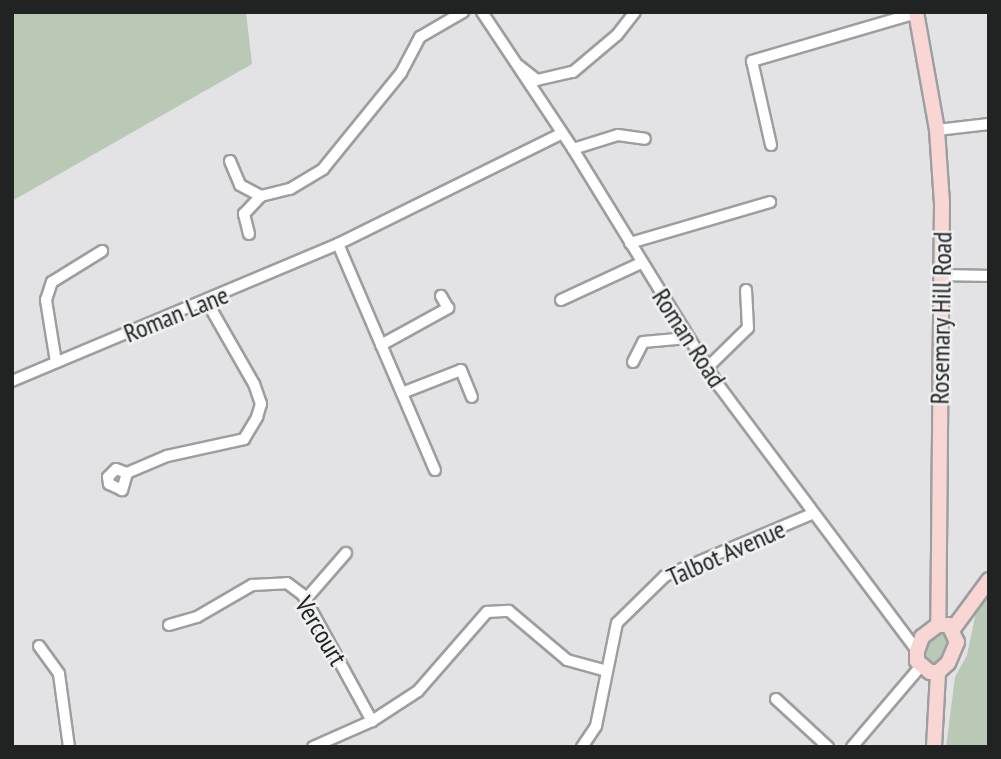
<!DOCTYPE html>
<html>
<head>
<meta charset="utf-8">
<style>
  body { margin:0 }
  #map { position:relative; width:1001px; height:759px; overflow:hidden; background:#e3e3e5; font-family:"PT Sans Narrow",sans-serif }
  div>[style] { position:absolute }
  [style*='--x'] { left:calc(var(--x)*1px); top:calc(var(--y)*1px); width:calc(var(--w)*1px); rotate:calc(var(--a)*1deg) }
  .green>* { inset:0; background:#b9c9b6 }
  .roads { filter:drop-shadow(2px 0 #9e9ea0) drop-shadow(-2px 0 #9e9ea0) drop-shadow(0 2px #9e9ea0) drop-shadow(0 -2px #9e9ea0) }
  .minor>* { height:10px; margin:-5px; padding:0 5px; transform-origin:5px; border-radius:5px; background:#fff }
  .major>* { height:14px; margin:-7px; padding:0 7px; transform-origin:7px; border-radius:7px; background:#f7d6d4 }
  span { translate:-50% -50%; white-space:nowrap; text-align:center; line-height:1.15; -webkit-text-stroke:5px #f0f1f2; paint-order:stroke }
  .street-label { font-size:26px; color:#212222 }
  .frame { position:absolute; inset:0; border:14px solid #212222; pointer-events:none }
</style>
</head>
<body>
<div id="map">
  <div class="green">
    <div style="clip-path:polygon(12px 12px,246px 12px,252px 64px,12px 201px)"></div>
    <div style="clip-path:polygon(989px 588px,989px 747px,946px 747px,955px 677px,967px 655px,976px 612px)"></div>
    <div style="clip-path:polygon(940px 631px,951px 641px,947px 655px,930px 665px,923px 659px,923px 648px)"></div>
  </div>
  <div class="roads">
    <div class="minor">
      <div style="--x:482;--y:12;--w:164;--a:56.4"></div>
      <div style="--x:573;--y:149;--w:278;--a:58.4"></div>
      <div style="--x:719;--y:386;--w:331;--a:53.2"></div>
      <div style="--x:519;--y:66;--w:23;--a:38"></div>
      <div style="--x:537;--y:80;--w:37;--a:-13"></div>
      <div style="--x:573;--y:72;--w:57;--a:-40.1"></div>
      <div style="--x:617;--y:35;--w:29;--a:-52"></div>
      <div style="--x:937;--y:130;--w:52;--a:-6.6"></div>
      <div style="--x:771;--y:145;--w:86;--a:-102.7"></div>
      <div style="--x:752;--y:61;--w:171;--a:-16.3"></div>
      <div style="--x:573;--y:149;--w:47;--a:-17.3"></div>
      <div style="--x:618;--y:135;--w:27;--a:8"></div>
      <div style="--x:230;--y:161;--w:26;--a:67"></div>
      <div style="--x:240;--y:185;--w:24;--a:28"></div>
      <div style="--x:249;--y:234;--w:21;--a:-104"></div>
      <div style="--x:244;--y:214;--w:25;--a:-47"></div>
      <div style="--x:261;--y:196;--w:30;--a:-14"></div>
      <div style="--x:290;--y:189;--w:39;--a:-31"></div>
      <div style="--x:323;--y:169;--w:124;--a:-50.9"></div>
      <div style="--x:401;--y:73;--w:41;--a:-62.2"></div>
      <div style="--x:420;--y:37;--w:50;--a:-30.2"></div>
      <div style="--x:630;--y:243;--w:146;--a:-16.3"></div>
      <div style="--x:338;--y:244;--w:246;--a:66.8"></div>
      <div style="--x:942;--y:275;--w:47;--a:1.2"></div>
      <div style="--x:561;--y:300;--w:88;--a:-24.8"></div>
      <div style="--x:381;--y:345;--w:77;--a:-28.9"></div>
      <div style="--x:448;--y:308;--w:14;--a:-120"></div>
      <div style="--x:56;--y:362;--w:63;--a:-99.2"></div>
      <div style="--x:46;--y:300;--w:19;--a:-72"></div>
      <div style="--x:52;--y:282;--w:59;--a:-31.8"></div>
      <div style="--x:633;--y:362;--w:22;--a:-63"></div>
      <div style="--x:643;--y:342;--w:45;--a:-5.1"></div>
      <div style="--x:707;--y:368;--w:57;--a:-44.3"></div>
      <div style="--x:748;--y:328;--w:38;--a:-93"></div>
      <div style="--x:12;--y:381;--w:354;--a:-22.8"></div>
      <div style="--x:338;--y:244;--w:249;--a:-26.3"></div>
      <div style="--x:402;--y:393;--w:63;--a:-21.3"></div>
      <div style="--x:461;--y:370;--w:29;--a:68"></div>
      <div style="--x:127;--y:473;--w:18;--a:106"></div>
      <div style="--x:122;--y:490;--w:14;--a:-155"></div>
      <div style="--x:109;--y:484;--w:7;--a:-98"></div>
      <div style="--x:108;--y:477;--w:11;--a:-45"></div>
      <div style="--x:116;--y:469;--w:12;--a:20"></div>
      <div style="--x:127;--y:473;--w:43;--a:-23"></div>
      <div style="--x:167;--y:456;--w:79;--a:-12.4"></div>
      <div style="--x:244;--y:439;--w:26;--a:-59"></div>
      <div style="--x:257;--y:417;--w:14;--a:-73"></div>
      <div style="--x:261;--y:404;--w:21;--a:-109"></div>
      <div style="--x:254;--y:384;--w:95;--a:-119.8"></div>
      <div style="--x:306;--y:599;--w:61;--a:-49"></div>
      <div style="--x:169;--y:625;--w:29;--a:-16"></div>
      <div style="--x:197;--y:617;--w:64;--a:-30.2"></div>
      <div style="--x:252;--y:585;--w:35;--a:-3"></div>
      <div style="--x:287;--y:583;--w:20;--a:37"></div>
      <div style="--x:303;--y:595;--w:144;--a:61.3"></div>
      <div style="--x:39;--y:646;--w:34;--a:54"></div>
      <div style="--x:59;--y:674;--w:74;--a:82.2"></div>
      <div style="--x:776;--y:699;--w:71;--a:42.7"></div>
      <div style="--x:313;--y:747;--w:64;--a:-23.8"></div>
      <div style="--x:372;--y:721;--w:55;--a:-33.1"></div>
      <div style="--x:418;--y:691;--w:105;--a:-48.9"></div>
      <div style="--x:487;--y:612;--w:22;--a:-3"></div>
      <div style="--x:509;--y:611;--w:76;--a:40.2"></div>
      <div style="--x:567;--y:660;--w:41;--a:15.4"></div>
      <div style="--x:582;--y:747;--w:25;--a:-56"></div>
      <div style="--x:596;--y:726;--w:105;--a:-78.5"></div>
      <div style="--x:617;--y:623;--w:67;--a:-44.4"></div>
      <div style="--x:665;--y:576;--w:160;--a:-22.9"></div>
      <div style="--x:852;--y:747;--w:106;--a:-49.6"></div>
    </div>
    <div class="major">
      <div style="--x:916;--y:12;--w:120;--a:79.9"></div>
      <div style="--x:937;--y:130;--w:74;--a:86.1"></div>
      <div style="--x:942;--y:204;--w:421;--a:90.5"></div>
      <div style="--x:938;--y:625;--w:11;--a:0"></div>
      <div style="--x:949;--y:625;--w:19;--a:65"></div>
      <div style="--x:957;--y:642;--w:23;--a:113"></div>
      <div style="--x:948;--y:663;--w:13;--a:138"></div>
      <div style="--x:938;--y:672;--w:8;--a:180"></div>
      <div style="--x:930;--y:672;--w:17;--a:-140"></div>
      <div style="--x:917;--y:661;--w:10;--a:-90"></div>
      <div style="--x:917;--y:651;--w:15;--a:-70"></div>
      <div style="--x:922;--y:637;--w:20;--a:-37"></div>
      <div style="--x:953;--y:629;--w:61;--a:-53.7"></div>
      <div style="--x:934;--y:747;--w:75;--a:-86.9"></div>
    </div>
  </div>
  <div class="street-label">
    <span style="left:176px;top:314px;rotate:-22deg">Roman Lane</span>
    <span style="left:941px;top:318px;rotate:-89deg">Rosemary Hill Road</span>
    <span style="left:689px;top:338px;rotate:57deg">Roman Road</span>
    <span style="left:726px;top:553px;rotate:-24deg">Talbot Avenue</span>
    <span style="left:321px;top:631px;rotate:59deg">Vercourt</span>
  </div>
  <div class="frame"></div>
</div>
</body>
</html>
